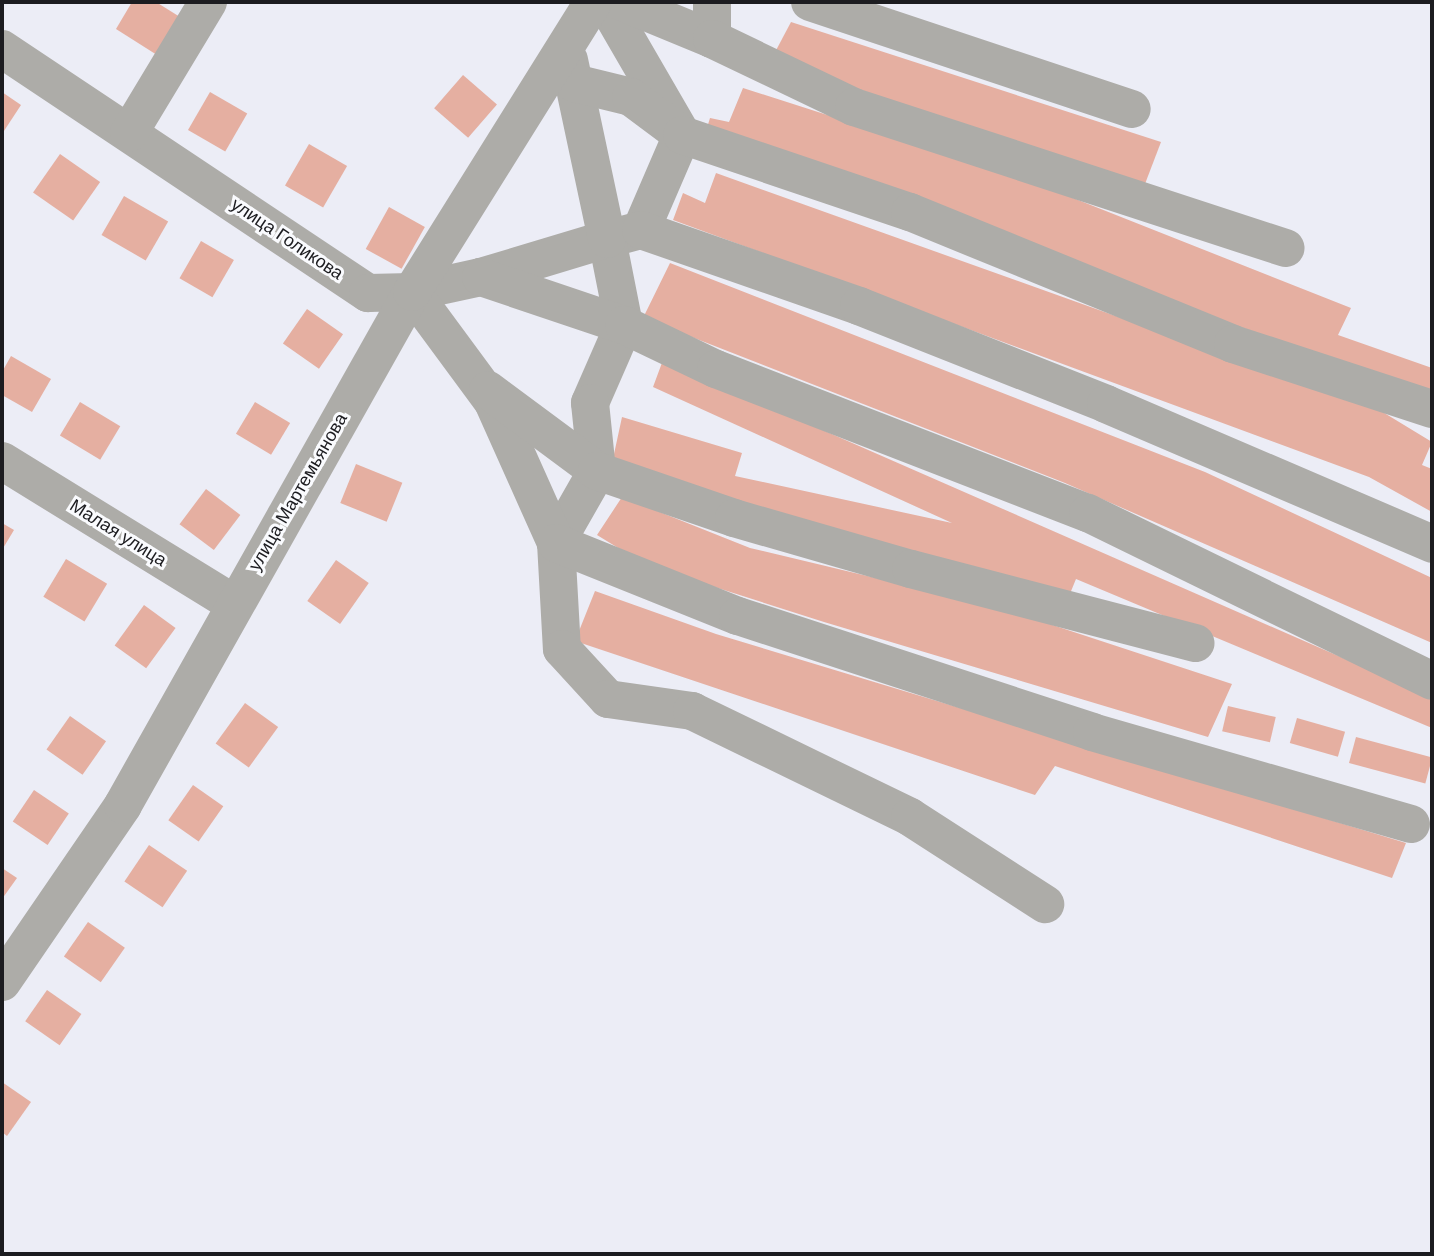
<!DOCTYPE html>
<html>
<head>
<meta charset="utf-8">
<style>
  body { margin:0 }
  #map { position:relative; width:1434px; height:1256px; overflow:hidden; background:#ecedf6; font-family:Helvetica,sans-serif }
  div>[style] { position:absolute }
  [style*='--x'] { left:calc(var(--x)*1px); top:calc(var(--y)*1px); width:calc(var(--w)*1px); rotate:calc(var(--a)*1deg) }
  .building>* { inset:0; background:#e5afa1; transform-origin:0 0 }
  .minor>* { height:38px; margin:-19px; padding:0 19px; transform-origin:19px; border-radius:19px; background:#adaca8 }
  span { translate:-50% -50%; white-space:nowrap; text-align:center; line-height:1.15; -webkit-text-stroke:6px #fafbfe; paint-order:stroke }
  .street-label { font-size:18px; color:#1c1c20 }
  .frame { position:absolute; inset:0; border:4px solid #1c1c20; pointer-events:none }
</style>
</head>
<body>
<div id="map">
  <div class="building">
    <div style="clip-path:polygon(132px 2px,156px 2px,180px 17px,157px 55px,116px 29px)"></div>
    <div style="clip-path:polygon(791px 22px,1161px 142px,1140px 197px,773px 56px)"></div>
    <div style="left:463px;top:75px;width:45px;height:44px;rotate:41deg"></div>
    <div style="clip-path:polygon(743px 88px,1020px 177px,1351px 308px,1338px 335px,1432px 368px,1432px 397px,706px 131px,710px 118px,729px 122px)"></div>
    <div style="clip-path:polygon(2px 92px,21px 105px,2px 134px)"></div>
    <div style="left:210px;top:92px;width:43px;height:44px;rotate:30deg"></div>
    <div style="left:309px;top:144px;width:44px;height:48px;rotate:30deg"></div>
    <div style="left:60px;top:154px;width:49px;height:47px;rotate:35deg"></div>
    <div style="clip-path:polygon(716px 173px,1381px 411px,1432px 442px,1422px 465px,1432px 469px,1432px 512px,1369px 477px,673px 220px,683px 193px,705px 203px)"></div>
    <div style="left:124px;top:196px;width:51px;height:45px;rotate:30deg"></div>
    <div style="left:389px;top:207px;width:41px;height:48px;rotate:29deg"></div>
    <div style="left:201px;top:241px;width:38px;height:43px;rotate:30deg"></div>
    <div style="clip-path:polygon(670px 263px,1205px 472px,1432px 578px,1432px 643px,1065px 483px,643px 318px)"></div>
    <div style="left:307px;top:309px;width:44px;height:42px;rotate:35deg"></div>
    <div style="clip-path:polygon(11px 356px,51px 379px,32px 412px,2px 395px,2px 372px)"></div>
    <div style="clip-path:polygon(663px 360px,1432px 697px,1432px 728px,1076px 579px,1067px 601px,611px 468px,622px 417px,742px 453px,735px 476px,952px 523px,653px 387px)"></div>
    <div style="left:80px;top:402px;width:47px;height:39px;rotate:31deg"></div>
    <div style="left:255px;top:402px;width:41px;height:37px;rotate:31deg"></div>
    <div style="left:356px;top:464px;width:50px;height:42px;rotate:22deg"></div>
    <div style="left:206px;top:489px;width:43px;height:44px;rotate:37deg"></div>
    <div style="clip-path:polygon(622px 497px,750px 548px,1001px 608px,1232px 684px,1208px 737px,824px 622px,702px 583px,628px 554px,597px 535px)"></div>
    <div style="clip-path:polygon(2px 523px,14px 530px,2px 550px)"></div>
    <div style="left:66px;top:559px;width:48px;height:44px;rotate:31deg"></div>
    <div style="left:336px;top:560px;width:40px;height:50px;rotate:35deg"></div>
    <div style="clip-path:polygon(595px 591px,716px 634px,1406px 843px,1392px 878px,1055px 766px,1035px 795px,575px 641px)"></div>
    <div style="left:144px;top:605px;width:39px;height:50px;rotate:36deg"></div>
    <div style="left:245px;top:703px;width:41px;height:50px;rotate:36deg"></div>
    <div style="left:1228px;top:706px;width:49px;height:26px;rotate:13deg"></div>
    <div style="left:70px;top:716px;width:44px;height:41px;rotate:35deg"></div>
    <div style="left:1297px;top:718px;width:50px;height:26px;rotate:16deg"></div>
    <div style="left:1356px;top:737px;width:79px;height:27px;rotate:15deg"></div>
    <div style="left:193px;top:785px;width:37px;height:43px;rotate:35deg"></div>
    <div style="left:34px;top:790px;width:42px;height:38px;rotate:34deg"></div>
    <div style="left:149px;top:845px;width:46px;height:44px;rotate:34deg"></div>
    <div style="clip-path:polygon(2px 868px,17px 878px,2px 899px)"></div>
    <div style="left:88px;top:922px;width:45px;height:42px;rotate:35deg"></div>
    <div style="left:47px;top:990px;width:42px;height:38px;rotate:35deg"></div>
    <div style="clip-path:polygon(2px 1082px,31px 1102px,7px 1136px,2px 1132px)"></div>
  </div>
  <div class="minor">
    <div style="--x:605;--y:2;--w:154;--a:59.9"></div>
    <div style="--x:682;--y:135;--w:103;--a:113.3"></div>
    <div style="--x:641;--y:230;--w:35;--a:165"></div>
    <div style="--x:607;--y:239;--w:88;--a:78.8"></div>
    <div style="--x:624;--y:325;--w:85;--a:113.6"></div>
    <div style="--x:590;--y:403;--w:68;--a:84.1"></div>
    <div style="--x:597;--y:471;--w:83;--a:119.7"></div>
    <div style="--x:556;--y:543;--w:106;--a:86.8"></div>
    <div style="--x:562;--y:649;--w:68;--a:47.4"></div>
    <div style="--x:608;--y:699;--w:85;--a:8.1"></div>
    <div style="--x:692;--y:711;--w:242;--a:25.9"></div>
    <div style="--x:910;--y:817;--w:161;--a:32.8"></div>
    <div style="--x:622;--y:2;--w:97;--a:22.3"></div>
    <div style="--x:712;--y:39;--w:37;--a:-90"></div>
    <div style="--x:810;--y:2;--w:339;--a:18.4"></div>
    <div style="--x:712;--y:39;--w:157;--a:25.6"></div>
    <div style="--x:854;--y:107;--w:454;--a:18.1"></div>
    <div style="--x:2;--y:49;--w:440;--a:33.7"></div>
    <div style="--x:368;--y:293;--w:44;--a:-1.3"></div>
    <div style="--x:412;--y:292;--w:71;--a:-12.3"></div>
    <div style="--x:481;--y:277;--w:132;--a:-16.8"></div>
    <div style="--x:607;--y:239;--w:183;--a:-102"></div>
    <div style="--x:574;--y:83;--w:59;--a:13.8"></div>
    <div style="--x:631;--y:97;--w:64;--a:36.7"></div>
    <div style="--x:682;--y:135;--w:241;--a:18.7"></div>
    <div style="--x:910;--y:212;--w:349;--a:22.2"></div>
    <div style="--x:1233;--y:344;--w:209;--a:18.1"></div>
    <div style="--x:129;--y:133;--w:153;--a:-58.9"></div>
    <div style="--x:641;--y:230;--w:231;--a:19.2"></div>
    <div style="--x:859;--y:306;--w:266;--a:21.6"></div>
    <div style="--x:1106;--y:404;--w:355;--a:23.2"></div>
    <div style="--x:481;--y:277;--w:151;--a:18.6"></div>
    <div style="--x:624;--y:325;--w:102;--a:25.6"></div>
    <div style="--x:716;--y:369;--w:399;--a:21.2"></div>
    <div style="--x:1088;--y:513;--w:383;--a:26"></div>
    <div style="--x:412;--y:292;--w:137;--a:53.6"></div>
    <div style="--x:493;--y:402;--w:154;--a:65.9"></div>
    <div style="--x:556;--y:543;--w:196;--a:21.9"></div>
    <div style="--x:738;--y:616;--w:373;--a:18.1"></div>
    <div style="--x:1092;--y:732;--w:332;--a:16.1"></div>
    <div style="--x:488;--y:390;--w:136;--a:36.6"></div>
    <div style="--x:597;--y:471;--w:145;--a:18.9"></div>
    <div style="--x:734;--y:518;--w:184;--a:16.1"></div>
    <div style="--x:911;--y:569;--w:294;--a:14.6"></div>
    <div style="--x:2;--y:461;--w:273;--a:31.6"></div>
    <div style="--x:2;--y:982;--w:214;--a:-55.6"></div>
    <div style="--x:123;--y:805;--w:589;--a:-60.61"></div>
    <div style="--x:412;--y:292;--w:342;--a:-58"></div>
  </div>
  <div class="street-label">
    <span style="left:287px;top:239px;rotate:34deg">улица Голикова</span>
    <span style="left:298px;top:492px;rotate:-60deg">улица Мартемьянова</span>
    <span style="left:118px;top:533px;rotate:32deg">Малая улица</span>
  </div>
  <div class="frame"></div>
</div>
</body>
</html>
